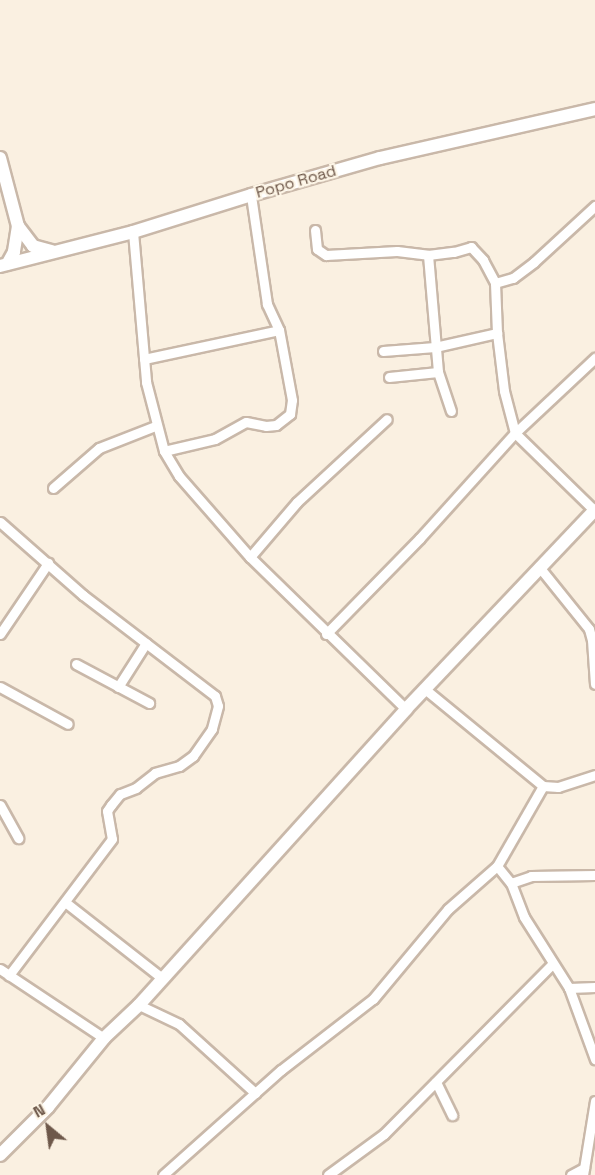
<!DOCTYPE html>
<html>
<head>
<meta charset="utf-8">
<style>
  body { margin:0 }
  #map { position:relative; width:595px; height:1175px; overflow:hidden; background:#faf0e1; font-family:"Space Grotesk",sans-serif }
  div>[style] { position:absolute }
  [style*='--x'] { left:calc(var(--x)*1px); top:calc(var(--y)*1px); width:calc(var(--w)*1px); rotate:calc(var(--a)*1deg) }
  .roads { filter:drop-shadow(2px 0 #c9b8a9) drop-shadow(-2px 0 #c9b8a9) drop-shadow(0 2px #c9b8a9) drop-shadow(0 -2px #c9b8a9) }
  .street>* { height:9px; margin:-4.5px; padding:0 4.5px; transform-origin:4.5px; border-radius:4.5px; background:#fff }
  .secondary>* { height:12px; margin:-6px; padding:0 6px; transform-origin:6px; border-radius:6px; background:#fff }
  span { translate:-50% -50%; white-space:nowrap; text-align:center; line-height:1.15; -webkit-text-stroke:4.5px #fdf5e6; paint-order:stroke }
  .street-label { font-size:16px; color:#6e584a }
  .north { position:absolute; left:18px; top:1097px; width:60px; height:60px; -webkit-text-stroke:4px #fdf5e6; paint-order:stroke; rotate:331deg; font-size:16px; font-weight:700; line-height:24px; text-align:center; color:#6e584a }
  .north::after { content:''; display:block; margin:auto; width:21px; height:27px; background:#6e584a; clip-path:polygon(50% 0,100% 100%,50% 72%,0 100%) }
</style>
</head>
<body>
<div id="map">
  <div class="roads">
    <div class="street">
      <div style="--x:315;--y:230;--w:19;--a:84"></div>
      <div style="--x:317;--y:249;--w:11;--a:34"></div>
      <div style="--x:326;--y:255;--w:71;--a:-3.2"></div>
      <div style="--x:397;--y:251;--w:31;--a:7"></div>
      <div style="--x:428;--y:255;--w:26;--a:-7"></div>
      <div style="--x:454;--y:252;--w:18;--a:-16"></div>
      <div style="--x:471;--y:247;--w:18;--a:47"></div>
      <div style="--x:483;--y:260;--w:26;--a:62"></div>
      <div style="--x:495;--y:283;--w:50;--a:87.7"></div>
      <div style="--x:497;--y:333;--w:58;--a:83.1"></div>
      <div style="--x:504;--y:391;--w:43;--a:75.3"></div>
      <div style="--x:515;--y:433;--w:112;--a:44.3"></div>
      <div style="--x:133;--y:232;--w:151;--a:85"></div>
      <div style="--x:146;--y:382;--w:71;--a:75.4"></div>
      <div style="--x:164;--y:451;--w:29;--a:59"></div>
      <div style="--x:179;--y:476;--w:108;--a:48.8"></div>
      <div style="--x:250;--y:557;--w:218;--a:44.3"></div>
      <div style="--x:428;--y:255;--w:117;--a:85.1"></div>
      <div style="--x:438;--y:372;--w:41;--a:71.6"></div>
      <div style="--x:495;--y:283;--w:19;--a:-16"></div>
      <div style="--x:513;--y:278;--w:26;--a:-37"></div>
      <div style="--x:534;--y:262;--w:83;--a:-42.6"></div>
      <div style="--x:383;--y:351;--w:52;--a:-4.4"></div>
      <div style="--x:435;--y:347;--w:64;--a:-12.7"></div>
      <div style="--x:144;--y:359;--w:138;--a:-12.1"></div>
      <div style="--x:389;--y:377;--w:49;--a:-5.8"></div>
      <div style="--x:164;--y:451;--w:52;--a:-13.2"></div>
      <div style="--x:215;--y:439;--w:35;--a:-29"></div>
      <div style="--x:246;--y:422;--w:20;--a:11"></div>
      <div style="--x:266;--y:426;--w:10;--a:-6"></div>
      <div style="--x:276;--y:425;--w:18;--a:-38"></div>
      <div style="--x:290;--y:414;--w:14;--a:-82"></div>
      <div style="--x:292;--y:400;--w:71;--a:-100.5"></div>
      <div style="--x:279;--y:330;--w:29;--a:-115"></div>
      <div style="--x:267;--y:304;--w:110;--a:-98.4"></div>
      <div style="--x:53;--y:488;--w:61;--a:-41"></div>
      <div style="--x:99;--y:448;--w:60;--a:-21.4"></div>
      <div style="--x:0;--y:522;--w:111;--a:41.3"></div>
      <div style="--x:83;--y:595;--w:166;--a:37.4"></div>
      <div style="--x:215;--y:696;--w:10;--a:73"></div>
      <div style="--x:218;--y:706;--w:24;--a:105"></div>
      <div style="--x:212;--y:729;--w:33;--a:125"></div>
      <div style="--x:193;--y:756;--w:17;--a:144"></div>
      <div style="--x:179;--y:766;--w:25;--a:164"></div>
      <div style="--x:155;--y:773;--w:24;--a:142"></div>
      <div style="--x:136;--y:788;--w:17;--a:159"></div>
      <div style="--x:120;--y:794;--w:14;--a:129"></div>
      <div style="--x:111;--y:805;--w:7;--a:124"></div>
      <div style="--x:107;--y:811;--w:28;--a:80"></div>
      <div style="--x:112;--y:839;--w:171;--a:127.1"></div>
      <div style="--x:250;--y:557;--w:72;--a:-49.5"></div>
      <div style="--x:297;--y:502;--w:122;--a:-42.7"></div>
      <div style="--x:540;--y:568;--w:78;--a:51.2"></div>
      <div style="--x:589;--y:629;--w:11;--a:75"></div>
      <div style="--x:592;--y:640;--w:44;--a:86.1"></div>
      <div style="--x:0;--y:634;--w:86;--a:-55.9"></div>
      <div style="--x:326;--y:634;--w:134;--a:-45.6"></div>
      <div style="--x:420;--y:538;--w:142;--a:-47.9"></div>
      <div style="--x:515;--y:433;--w:110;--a:-43.2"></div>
      <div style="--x:76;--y:664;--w:83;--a:28.1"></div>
      <div style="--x:0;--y:687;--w:77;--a:28.6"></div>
      <div style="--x:118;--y:687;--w:52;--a:-57.5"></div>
      <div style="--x:426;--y:690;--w:151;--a:39.4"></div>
      <div style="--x:543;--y:786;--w:15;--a:4"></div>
      <div style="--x:558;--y:787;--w:39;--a:-18"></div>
      <div style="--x:0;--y:805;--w:38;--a:61"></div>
      <div style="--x:497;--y:866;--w:22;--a:51"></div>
      <div style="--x:511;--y:883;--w:36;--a:69"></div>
      <div style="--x:524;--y:917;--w:84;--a:57.6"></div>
      <div style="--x:569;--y:988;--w:76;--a:69.9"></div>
      <div style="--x:511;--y:883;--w:21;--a:-19"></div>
      <div style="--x:531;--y:876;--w:64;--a:-0.9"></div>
      <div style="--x:65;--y:902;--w:123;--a:38.1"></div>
      <div style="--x:0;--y:969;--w:125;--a:33.6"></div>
      <div style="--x:569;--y:988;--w:26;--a:-2"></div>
      <div style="--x:139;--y:1005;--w:44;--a:25.4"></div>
      <div style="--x:179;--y:1024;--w:103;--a:42.2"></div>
      <div style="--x:436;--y:1082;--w:37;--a:64"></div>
      <div style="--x:163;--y:1175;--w:158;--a:-41.7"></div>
      <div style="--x:281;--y:1070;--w:116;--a:-37.7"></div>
      <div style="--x:373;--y:999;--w:117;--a:-50.2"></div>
      <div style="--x:448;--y:909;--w:65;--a:-41.3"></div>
      <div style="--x:497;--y:866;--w:92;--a:-60.1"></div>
      <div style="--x:328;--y:1175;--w:69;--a:-36.2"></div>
      <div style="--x:384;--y:1134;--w:239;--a:-45.3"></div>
      <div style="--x:571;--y:1175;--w:15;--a:-28"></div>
      <div style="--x:583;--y:1175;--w:75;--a:-80.8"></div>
    </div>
    <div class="secondary">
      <div style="--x:0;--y:158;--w:70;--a:75.2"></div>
      <div style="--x:18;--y:226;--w:26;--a:99"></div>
      <div style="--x:14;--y:252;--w:13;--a:119"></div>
      <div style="--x:18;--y:226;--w:25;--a:53"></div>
      <div style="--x:33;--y:246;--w:20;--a:15"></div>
      <div style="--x:0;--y:266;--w:137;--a:-14.3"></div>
      <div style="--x:133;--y:232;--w:124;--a:-17.4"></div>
      <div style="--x:251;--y:195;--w:134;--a:-16"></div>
      <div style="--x:380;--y:158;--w:221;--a:-12.8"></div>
      <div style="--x:0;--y:1155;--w:68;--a:-45"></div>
      <div style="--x:48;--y:1107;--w:89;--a:-50.9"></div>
      <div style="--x:104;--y:1038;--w:48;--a:-43.3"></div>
      <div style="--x:139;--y:1005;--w:399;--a:-47.9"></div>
      <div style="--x:406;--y:709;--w:274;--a:-46.5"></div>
    </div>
  </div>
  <div class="street-label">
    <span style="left:296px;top:182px;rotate:-16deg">Popo Road</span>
  </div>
  <div class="north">N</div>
</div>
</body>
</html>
